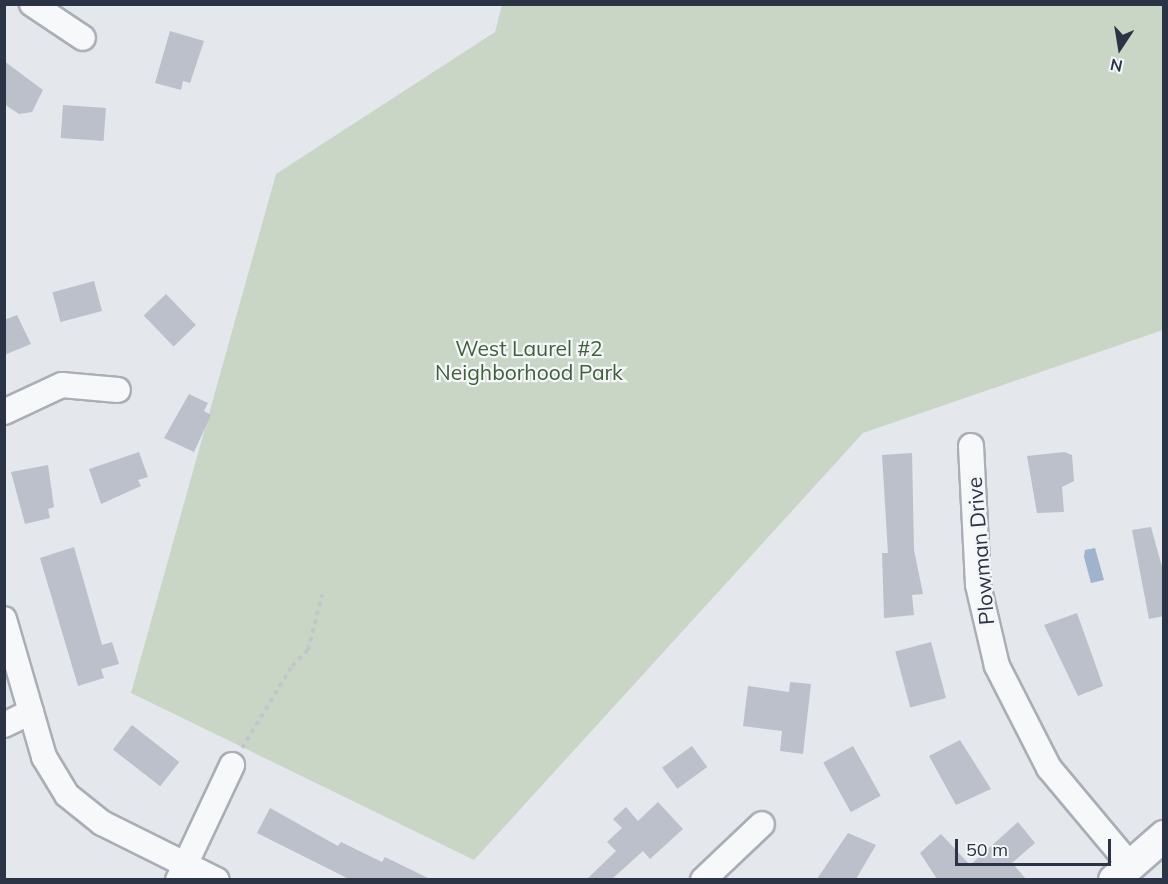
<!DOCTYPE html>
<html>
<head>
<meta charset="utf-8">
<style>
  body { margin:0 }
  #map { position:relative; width:1168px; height:884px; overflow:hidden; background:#e4e7ec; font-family:Mulish,sans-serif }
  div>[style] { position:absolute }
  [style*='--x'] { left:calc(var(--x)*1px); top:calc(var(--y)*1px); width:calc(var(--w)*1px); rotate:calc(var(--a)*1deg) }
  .green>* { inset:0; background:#c9d6c5 }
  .water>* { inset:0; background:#9fb4cc }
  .building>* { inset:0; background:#bbc0ca; transform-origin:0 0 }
  .path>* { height:4px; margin-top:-2px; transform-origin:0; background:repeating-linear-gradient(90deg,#c2c5cb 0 4.5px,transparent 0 9px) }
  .roads { filter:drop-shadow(2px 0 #a9aeb7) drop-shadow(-2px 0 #a9aeb7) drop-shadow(0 2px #a9aeb7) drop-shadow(0 -2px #a9aeb7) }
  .minor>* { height:24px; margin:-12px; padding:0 12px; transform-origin:12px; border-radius:12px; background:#f7f8fa }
  .tertiary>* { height:30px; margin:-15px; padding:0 15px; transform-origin:15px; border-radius:15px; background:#f7f8fa }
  span { translate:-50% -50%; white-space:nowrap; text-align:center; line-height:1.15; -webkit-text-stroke:4.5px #f4f6f9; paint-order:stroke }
  .park-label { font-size:21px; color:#3f6138 }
  .street-label { font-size:21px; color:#2b3445 }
  .frame { position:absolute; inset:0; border:6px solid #2b3445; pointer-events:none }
  .north { position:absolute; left:1090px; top:18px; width:60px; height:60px; -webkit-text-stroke:4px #f4f6f9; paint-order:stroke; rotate:192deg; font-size:16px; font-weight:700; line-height:24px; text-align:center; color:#2b3445 }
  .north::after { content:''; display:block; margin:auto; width:21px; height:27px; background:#2b3445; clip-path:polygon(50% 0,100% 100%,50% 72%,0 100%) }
  .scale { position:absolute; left:955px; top:839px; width:156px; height:27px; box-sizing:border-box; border:3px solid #2b3445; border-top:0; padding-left:8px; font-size:18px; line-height:21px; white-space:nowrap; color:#2b3445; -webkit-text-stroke:4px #f4f6f9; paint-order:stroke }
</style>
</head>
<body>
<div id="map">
  <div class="green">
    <div style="clip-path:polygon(502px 5px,1163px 5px,1163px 330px,863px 433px,474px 860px,131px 693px,276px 174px,495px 32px)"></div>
  </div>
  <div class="water">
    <div style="clip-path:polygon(1095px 548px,1104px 580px,1091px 583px,1084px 557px,1085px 550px)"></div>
  </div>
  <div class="building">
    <div style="clip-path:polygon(170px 31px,204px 41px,190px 83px,183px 81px,181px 90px,155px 83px)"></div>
    <div style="clip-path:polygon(4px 61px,43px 90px,32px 112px,19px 114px,4px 104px)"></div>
    <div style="left:63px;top:105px;width:43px;height:33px;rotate:4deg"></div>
    <div style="left:94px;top:281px;width:31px;height:43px;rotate:75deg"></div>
    <div style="left:166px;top:294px;width:43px;height:31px;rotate:46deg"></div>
    <div style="clip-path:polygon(17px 315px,31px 344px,4px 355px,4px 320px)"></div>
    <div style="clip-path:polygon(189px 394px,208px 403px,204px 411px,211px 415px,194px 452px,164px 438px)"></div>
    <div style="clip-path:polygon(139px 452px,148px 477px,138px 480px,141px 486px,101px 504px,89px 469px)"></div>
    <div style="clip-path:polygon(1064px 452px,1072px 455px,1074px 481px,1062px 487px,1064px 512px,1037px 513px,1027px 456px)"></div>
    <div style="clip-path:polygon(912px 453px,914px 550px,923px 594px,912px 595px,914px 615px,884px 618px,882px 553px,888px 553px,882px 455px)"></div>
    <div style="clip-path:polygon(48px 465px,54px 507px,48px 509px,50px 518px,25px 524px,11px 472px)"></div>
    <div style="clip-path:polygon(1151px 527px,1164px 574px,1164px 616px,1149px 619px,1132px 530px)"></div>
    <div style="clip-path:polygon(74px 547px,102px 645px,112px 642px,119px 664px,101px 669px,104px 678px,78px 686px,40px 558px)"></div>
    <div style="clip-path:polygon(1077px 613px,1103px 686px,1078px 696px,1044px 625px)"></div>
    <div style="left:931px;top:642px;width:58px;height:37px;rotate:75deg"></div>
    <div style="clip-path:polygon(790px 682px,811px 684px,803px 754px,780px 751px,782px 731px,743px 726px,748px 686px,789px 692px)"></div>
    <div style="left:132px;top:725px;width:60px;height:31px;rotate:38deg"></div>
    <div style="clip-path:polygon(960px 740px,991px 789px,956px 805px,929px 756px)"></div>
    <div style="left:692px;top:746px;width:26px;height:37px;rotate:54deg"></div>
    <div style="left:853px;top:746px;width:57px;height:34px;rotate:61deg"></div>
    <div style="clip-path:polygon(658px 802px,683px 829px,650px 859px,643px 851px,612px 879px,587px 879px,616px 851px,607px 842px,622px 828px,613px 819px,626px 807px,638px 821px)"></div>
    <div style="clip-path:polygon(270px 808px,338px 846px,341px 842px,382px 862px,385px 857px,430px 879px,349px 879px,257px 833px)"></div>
    <div style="clip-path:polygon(1018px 822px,1035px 843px,1012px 863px,1026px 879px,937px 879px,920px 853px,941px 834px,970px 865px)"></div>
    <div style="clip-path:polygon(848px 833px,876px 845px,856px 879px,817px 879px)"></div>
  </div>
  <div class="path">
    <div style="--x:242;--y:748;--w:96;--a:-58.6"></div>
    <div style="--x:292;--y:666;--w:23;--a:-45"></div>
    <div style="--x:308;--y:650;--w:57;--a:-75.7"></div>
  </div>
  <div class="roads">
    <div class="minor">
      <div style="--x:32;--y:4;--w:61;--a:33.7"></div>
      <div style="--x:4;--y:412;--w:64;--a:-25"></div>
      <div style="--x:62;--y:385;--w:56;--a:5.1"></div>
      <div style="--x:971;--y:446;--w:139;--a:87.1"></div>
      <div style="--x:978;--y:585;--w:83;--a:76.8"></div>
      <div style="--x:997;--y:666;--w:114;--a:63"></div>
      <div style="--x:1049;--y:768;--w:126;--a:50.1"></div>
      <div style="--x:4;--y:619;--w:144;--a:73.8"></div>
      <div style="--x:44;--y:757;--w:44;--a:58.8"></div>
      <div style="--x:67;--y:795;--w:45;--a:38.7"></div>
      <div style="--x:102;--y:823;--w:128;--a:26.4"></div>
      <div style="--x:4;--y:725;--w:30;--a:-26"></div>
      <div style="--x:178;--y:880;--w:127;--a:-64.8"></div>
      <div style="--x:703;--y:880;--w:81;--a:-43.5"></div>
    </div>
    <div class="tertiary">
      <div style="--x:1114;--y:880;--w:67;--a:-41.3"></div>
    </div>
  </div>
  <div class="park-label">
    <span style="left:529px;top:360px">West Laurel #2<br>Neighborhood Park</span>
  </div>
  <div class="street-label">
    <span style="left:980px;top:551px;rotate:-95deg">Plowman Drive</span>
  </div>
  <div class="frame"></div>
  <div class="north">N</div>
  <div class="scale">50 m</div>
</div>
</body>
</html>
